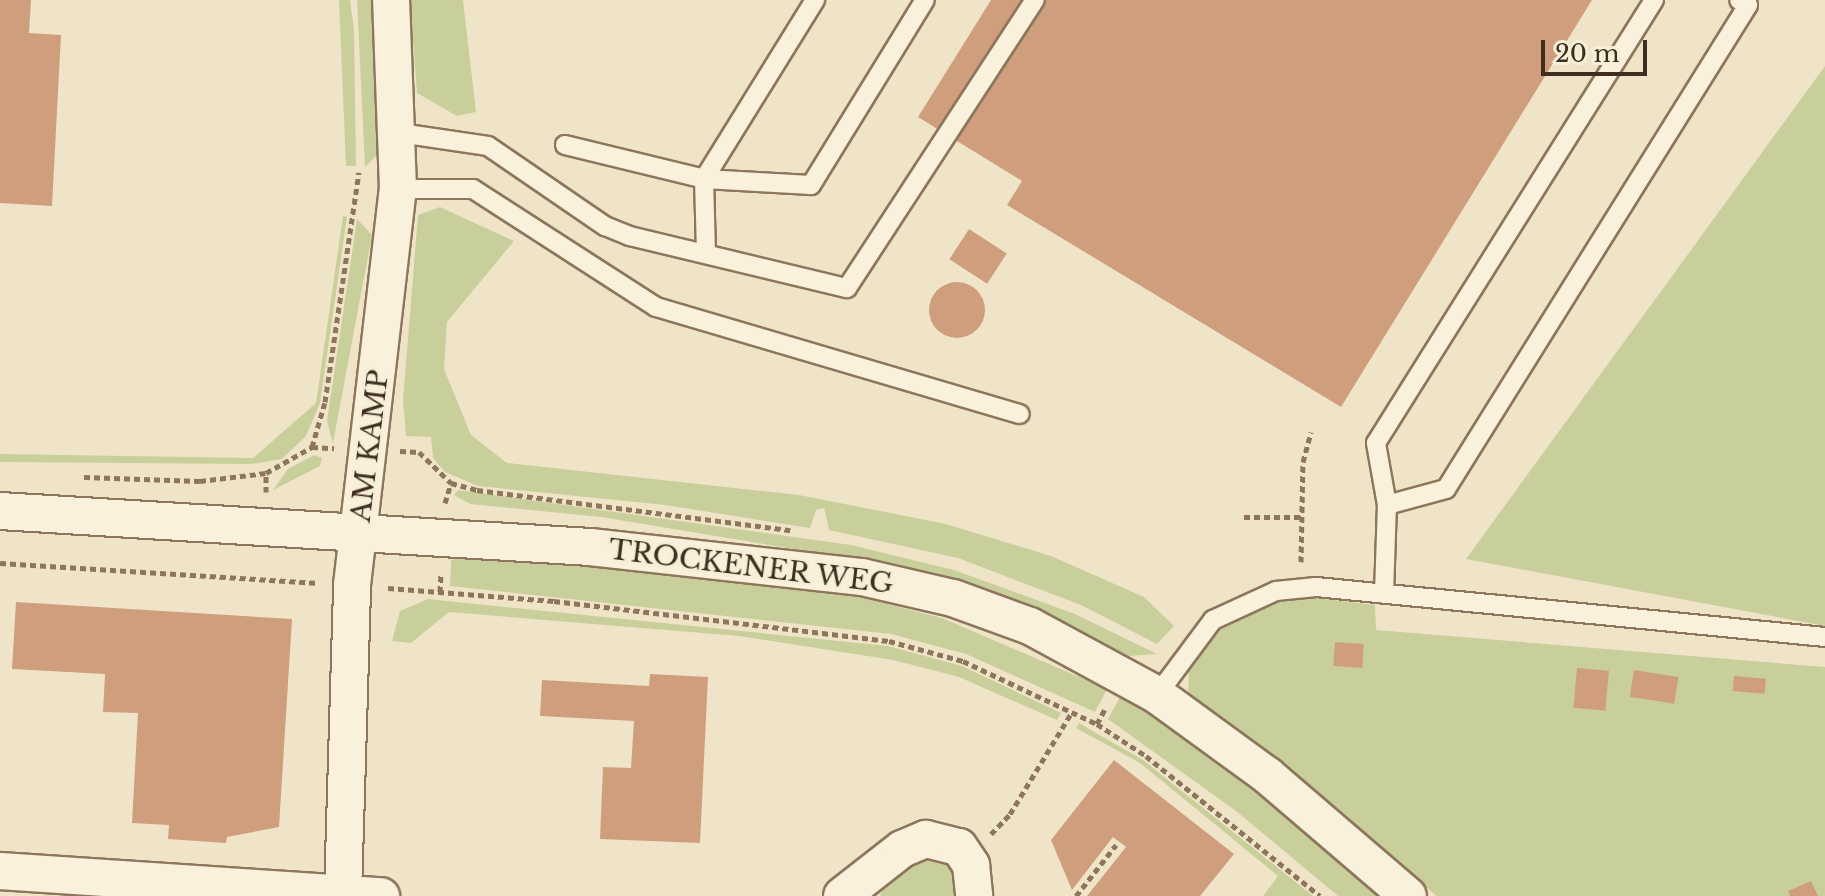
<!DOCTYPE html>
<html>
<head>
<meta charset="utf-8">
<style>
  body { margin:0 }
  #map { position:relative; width:1825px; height:896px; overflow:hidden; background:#f0e4c8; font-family:"Libre Baskerville",serif }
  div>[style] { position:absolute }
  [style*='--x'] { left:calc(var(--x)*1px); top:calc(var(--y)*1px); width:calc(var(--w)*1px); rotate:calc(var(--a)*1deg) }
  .green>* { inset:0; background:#c9cf9b }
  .building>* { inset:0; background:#cf9f7d; transform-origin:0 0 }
  .round { border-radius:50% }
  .path>* { height:5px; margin-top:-2.5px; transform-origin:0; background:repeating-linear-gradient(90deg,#8d765c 0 6px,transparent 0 10px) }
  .roads { filter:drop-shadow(2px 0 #8d765c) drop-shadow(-2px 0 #8d765c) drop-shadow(0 2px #8d765c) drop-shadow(0 -2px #8d765c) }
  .service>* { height:18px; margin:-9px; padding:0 9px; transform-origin:9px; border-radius:9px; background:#faf1dc }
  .minor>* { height:36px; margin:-18px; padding:0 18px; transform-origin:18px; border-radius:18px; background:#faf1dc }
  span { translate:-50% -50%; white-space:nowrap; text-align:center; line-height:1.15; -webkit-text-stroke:6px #f7eed8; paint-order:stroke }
  .street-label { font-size:28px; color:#3d2e20 }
  .scale { position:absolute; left:1541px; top:40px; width:106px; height:36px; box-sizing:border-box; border:4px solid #3d2e20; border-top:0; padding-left:10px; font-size:24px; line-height:28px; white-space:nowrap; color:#3d2e20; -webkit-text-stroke:6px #f7eed8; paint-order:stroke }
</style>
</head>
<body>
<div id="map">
  <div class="green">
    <div style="clip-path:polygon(339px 0,350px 0,354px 30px,356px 166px,346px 166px)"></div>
    <div style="clip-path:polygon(357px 0,375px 0,383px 149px,365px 167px)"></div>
    <div style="clip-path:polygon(410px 0,463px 0,476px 112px,457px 116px,417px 93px)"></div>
    <div style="clip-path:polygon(1825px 66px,1825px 626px,1466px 559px)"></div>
    <div style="clip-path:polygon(440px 207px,514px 241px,447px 322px,444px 369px,471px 435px,507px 463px,799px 495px,946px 524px,1051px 556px,1144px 597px,1174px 626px,1157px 644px,1081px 605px,958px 558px,829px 530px,824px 508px,816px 510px,810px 528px,665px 505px,478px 486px,445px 472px,433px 458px,431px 437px,406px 436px,403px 400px,418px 215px)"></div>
    <div style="clip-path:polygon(343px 216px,347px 217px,320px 403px,306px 436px,282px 459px,252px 464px,0 462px,0 454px,253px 458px,316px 403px)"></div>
    <div style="clip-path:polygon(357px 219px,372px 235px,333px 443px,327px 421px)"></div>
    <div style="clip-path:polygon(314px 455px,322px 458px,320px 466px,273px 490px,288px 469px)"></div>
    <div style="clip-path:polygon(458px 490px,851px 545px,954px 570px,1075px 614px,1157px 654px,1129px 656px,1035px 611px,861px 560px,601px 517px,470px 504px,454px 495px)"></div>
    <div style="clip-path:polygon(468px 557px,712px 576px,860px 597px,942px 618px,1107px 689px,1095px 712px,966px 654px,891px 634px,450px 586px,451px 560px)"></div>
    <div style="clip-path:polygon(1316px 598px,1375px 605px,1376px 630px,1825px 667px,1825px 896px,1437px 896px,1188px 695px,1189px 669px,1220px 630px,1278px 602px)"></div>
    <div style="clip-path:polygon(428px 599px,888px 646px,962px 666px,1061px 713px,1057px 720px,959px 677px,893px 660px,739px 636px,449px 612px,411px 643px,392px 641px,400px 611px)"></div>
    <div style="clip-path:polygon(1121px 695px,1259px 789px,1385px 896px,1338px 896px,1236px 811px,1108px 719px)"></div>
    <div style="clip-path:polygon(1079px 723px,1143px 760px,1313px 896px,1263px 896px,1278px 876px,1140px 763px,1076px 728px)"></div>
    <div style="clip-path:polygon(928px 855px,954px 868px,956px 896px,880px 896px,886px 882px)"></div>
  </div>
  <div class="building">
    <div style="clip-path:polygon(0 0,31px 0,29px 33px,61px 35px,52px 206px,0 203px)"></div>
    <div style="clip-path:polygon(991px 0,1592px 0,1341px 407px,1007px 205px,1022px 181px,918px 117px)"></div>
    <div style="left:969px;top:229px;width:45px;height:36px;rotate:33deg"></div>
    <div class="round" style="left:929px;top:282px;width:56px;height:56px"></div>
    <div style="clip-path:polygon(16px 602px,292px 619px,279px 827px,227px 837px,226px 843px,168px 839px,169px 825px,132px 823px,138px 713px,103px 712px,105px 674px,12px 669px)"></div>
    <div style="left:1335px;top:642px;width:29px;height:24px;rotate:4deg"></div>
    <div style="left:1577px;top:668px;width:32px;height:40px;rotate:5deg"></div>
    <div style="left:1634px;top:670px;width:45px;height:27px;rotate:9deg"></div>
    <div style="clip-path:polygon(650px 674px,708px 677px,700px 843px,600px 839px,603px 767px,631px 768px,634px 721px,540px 716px,542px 680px,649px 686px)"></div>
    <div style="left:1734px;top:676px;width:32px;height:15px;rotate:5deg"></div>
    <div style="clip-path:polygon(1114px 760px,1234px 854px,1200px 896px,1087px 896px,1126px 847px,1113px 837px,1072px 890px,1051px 840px)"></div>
    <div style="clip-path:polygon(1811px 881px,1818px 896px,1790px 896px,1788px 891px)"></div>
  </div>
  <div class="path">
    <div style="--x:312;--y:447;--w:47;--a:-73.9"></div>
    <div style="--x:325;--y:402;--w:232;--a:-81.6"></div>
    <div style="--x:400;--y:451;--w:19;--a:3"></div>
    <div style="--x:419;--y:452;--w:45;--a:44.1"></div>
    <div style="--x:451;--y:483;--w:27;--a:15"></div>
    <div style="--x:477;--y:490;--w:316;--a:7.3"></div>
    <div style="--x:84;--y:477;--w:116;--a:2"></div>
    <div style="--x:200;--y:481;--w:66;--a:-6.9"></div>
    <div style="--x:266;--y:473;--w:53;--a:-29.5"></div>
    <div style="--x:312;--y:447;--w:22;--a:3"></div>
    <div style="--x:266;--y:492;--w:19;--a:-90"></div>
    <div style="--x:445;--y:503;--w:21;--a:-73"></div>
    <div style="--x:1244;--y:517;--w:59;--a:0"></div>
    <div style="--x:1301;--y:562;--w:100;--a:-88.9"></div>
    <div style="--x:1303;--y:462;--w:31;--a:-75"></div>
    <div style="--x:0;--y:563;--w:319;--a:3.6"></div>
    <div style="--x:388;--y:588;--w:167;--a:4.5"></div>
    <div style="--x:554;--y:601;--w:337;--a:6.8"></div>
    <div style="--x:889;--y:641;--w:77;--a:15.1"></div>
    <div style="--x:963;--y:661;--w:148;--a:25.2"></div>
    <div style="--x:1097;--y:724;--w:59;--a:33.1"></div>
    <div style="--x:1146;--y:756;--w:223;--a:38.8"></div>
    <div style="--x:440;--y:592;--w:19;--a:-87"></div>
    <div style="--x:1097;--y:724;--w:19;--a:-62"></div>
    <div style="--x:991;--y:834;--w:28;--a:-46"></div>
    <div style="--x:1010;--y:814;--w:119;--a:-58.7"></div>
    <div style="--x:1076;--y:896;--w:65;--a:-51.9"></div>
  </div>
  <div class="roads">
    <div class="service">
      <div style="--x:400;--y:133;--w:89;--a:8.4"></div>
      <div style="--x:488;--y:146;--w:142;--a:34.4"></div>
      <div style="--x:605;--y:226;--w:27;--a:22"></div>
      <div style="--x:630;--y:236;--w:223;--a:13.5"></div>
      <div style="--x:847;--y:288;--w:344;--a:-56.9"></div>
      <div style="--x:565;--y:145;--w:143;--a:13.7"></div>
      <div style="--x:704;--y:179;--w:107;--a:3.2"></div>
      <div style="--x:811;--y:185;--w:217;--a:-58.4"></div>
      <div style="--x:398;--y:189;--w:75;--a:0"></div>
      <div style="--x:473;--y:189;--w:218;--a:32.8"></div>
      <div style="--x:656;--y:307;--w:379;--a:16.4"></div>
      <div style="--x:706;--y:254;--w:75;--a:-91.5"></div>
      <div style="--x:704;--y:179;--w:211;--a:-58.2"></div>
      <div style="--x:1387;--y:505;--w:61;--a:-15.2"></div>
      <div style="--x:1446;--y:489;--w:570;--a:-58.04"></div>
      <div style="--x:1748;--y:5;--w:10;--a:-151"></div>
      <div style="--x:1384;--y:594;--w:89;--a:-88.1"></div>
      <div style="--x:1387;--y:505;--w:63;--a:-100.1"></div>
      <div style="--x:1376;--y:443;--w:523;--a:-57.89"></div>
      <div style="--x:1157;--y:695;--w:94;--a:-53.3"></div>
      <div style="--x:1213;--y:620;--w:69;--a:-24.7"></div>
      <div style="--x:1276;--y:591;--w:40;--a:-5.7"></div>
      <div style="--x:1316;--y:587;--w:511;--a:5.61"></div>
    </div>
    <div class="minor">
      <div style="--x:0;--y:511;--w:591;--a:3.49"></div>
      <div style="--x:590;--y:547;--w:274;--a:6.3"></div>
      <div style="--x:862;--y:577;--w:93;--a:13"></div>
      <div style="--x:953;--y:598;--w:82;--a:20"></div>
      <div style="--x:1030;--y:626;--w:145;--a:28.5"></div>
      <div style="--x:1157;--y:695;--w:137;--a:36.1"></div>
      <div style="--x:1268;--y:776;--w:184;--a:40.6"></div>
      <div style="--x:0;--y:871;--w:382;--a:3.8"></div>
      <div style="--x:343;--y:893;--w:308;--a:-88.3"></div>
      <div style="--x:352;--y:585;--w:399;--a:-83.4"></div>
      <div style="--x:398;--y:189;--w:189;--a:-92.1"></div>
      <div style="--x:842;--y:896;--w:76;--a:-38.1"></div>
      <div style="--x:902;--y:849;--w:26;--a:-23"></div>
      <div style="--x:926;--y:839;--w:34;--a:14"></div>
      <div style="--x:959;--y:847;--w:22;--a:56"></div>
      <div style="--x:971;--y:865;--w:31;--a:84"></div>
    </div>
  </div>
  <div class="street-label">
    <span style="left:370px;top:446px;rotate:-83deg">AM KAMP</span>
    <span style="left:751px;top:567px;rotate:7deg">TROCKENER WEG</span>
  </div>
  <div class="scale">20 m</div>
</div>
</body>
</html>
